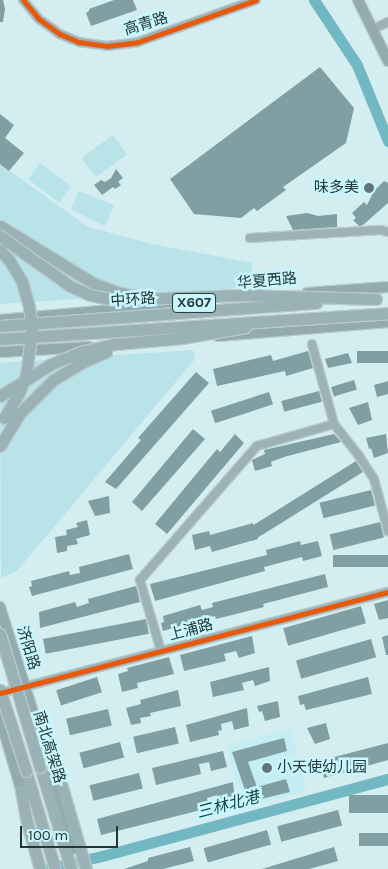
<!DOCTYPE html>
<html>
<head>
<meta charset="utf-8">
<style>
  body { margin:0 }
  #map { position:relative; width:388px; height:869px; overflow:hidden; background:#d4edf1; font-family:Karla,"Noto Sans SC",sans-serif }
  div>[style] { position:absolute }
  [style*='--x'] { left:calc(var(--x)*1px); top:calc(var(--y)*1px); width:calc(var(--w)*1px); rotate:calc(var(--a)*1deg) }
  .built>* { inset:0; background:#c4eef4; transform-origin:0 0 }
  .green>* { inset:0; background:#b8e3e9; transform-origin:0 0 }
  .river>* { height:11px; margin:-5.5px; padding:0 5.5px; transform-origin:5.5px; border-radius:5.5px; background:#72b8c3 }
  .building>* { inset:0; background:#809fa3; transform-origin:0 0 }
  .roads { filter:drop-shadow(1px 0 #b7cacd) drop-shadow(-1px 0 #b7cacd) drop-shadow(0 1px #b7cacd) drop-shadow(0 -1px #b7cacd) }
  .minor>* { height:8px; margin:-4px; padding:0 4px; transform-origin:4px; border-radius:4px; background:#9cb2b6 }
  .major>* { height:10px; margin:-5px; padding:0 5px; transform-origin:5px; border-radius:5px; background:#93abaf }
  .highway>* { height:11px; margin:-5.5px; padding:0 5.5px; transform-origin:5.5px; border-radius:5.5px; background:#9ab1b5 }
  .bridges { filter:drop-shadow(1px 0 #b7cacd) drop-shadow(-1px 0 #b7cacd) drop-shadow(0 1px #b7cacd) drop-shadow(0 -1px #b7cacd) }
  .highway-bridge>* { height:11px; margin:-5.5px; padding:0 5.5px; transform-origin:5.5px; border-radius:5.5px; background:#9ab1b5 }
  .cycleway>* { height:5px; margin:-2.5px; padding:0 2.5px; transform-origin:2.5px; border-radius:2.5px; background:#e8590c }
  .dots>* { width:14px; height:14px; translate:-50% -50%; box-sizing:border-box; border:2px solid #c8f6fd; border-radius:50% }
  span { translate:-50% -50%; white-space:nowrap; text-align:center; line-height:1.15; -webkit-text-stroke:5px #c8f6fd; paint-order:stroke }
  .shield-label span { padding:1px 4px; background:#c8f6fd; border:1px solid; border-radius:4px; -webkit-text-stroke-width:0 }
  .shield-label { font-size:14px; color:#243638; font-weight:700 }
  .street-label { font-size:15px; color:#243638 }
  .poi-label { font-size:15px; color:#243638 }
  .right { translate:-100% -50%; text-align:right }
  .left { translate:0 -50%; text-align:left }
  .water-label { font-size:16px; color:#1c454b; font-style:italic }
  .scale { position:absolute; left:20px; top:826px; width:98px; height:22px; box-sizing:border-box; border:2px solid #243638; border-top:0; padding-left:6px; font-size:15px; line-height:18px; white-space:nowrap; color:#243638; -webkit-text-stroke:4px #c8f6fd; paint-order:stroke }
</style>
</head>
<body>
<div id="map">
  <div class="built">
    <div style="left:290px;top:728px;width:65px;height:66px;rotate:75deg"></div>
  </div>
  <div class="green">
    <div style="left:113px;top:135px;width:24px;height:39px;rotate:54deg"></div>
    <div style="left:40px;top:163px;width:39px;height:20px;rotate:37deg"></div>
    <div style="clip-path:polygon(0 164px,88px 227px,152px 244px,252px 263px,253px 287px,0 304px)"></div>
    <div style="clip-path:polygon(79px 191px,114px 205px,105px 226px,71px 209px)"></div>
    <div style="clip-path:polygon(193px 350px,195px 359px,17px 571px,1px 578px,0 363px)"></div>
  </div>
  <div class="river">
    <div style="--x:314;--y:0;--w:78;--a:56.5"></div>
    <div style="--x:357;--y:65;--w:82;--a:67.8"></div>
    <div style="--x:46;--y:869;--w:57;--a:-13.1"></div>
    <div style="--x:102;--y:856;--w:296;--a:-15.1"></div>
  </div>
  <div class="building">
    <div style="clip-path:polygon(0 0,3px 0,5px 9px,3px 22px,0 22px)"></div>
    <div style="clip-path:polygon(114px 0,133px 0,137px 10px,91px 26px,86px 13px,89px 11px,89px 9px)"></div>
    <div style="clip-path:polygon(320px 67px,354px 108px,346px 143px,283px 187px,286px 190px,257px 211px,254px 208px,241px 218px,194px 214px,170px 179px)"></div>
    <div style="clip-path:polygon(0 114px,14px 125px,5px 138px,24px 153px,9px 171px,0 164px)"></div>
    <div style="clip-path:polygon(116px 169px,123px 178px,118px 182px,121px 185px,115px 189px,113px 187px,102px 195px,94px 185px,101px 180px,105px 182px,111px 178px)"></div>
    <div style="clip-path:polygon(384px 181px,388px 183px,388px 203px,363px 225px,359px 226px,353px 220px,356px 218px,352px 213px,364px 202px,367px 205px,374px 191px)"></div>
    <div style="clip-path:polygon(307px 213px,318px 216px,337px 214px,337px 227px,293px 230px,286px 216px)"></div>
    <div style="clip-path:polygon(308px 351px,313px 368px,286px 376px,285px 371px,217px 386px,213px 369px,271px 355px,273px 361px)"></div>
    <div style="left:388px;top:351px;width:12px;height:31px;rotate:90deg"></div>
    <div style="clip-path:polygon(348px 353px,352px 363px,328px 368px,325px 359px)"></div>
    <div style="clip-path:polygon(196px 372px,209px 383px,116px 489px,105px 482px,141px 440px,138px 438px)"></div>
    <div style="left:354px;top:380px;width:10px;height:24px;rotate:73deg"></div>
    <div style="clip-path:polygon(388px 381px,388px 394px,377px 397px,374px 385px)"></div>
    <div style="left:319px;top:391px;width:11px;height:39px;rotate:75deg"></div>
    <div style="left:269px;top:392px;width:13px;height:61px;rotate:72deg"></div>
    <div style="clip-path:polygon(368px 402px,372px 420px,358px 425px,349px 408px)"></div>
    <div style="clip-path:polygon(193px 429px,205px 439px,142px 511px,132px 502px)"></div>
    <div style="clip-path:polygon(235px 434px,244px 443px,167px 534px,155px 524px,217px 449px,220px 452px)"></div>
    <div style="clip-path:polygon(334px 434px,341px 442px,284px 457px,271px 462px,272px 466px,255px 471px,252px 460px,265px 454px,264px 450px)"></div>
    <div style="clip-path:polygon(386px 434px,388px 453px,374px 458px,371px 448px,369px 449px,366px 438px)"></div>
    <div style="left:356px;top:461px;width:13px;height:130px;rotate:58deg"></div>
    <div style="left:371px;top:490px;width:16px;height:53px;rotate:76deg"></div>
    <div style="clip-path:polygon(109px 496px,110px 513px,95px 516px,88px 501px)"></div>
    <div style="clip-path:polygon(87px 520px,90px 535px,76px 539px,78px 544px,67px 546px,67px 551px,57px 553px,55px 537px,67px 535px,66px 530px,78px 527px,76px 523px)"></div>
    <div style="left:380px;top:522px;width:16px;height:52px;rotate:76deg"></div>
    <div style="clip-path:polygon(253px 523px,258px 539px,212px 552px,210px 546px,195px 550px,192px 535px,209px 531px,210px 535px)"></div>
    <div style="clip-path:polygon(300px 541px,301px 545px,318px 541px,322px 556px,303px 561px,302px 557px,264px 567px,265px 571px,155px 601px,150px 584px,267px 555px,266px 550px)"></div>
    <div style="clip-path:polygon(129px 554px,133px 569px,32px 596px,29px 587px,32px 586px,31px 581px,69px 571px,70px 575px,80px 573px,79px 567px)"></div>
    <div style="left:388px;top:555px;width:12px;height:55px;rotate:90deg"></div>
    <div style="clip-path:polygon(325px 574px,328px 587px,263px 604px,264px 607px,216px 619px,215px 616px,163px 631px,161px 623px,164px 622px,163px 616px,200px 605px,202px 610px,213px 607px,212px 603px)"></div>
    <div style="clip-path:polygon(136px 586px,140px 602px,40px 628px,39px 612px,75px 602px,77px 607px,89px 603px,88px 599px)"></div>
    <div style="clip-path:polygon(388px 600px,388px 618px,379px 620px,374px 604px)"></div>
    <div style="left:361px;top:606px;width:18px;height:81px;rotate:74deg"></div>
    <div style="left:146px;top:619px;width:15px;height:105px;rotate:79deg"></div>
    <div style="clip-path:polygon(388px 635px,388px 655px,386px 655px,382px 637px)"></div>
    <div style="clip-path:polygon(252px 636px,255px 653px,239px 658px,236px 651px,224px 654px,226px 661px,184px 671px,180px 655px)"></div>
    <div style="left:371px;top:639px;width:19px;height:78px;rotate:74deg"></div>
    <div style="clip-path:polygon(169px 657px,174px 674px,137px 683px,138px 688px,122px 692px,118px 674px,128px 671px,127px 668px)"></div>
    <div style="clip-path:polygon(269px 667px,270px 681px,255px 686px,253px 680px,242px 683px,244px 690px,213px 697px,210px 682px)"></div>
    <div style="left:97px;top:677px;width:16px;height:43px;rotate:72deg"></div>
    <div style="clip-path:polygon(368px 677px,372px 694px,306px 710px,304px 704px,300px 705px,298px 696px)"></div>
    <div style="clip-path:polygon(178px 690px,181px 706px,150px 713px,151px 716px,140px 718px,141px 723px,131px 725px,126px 708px,141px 704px,140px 700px)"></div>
    <div style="clip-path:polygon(278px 701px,280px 717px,265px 721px,262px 711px,259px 712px,257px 706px)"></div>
    <div style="clip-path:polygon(247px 708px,249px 726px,234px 730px,232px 721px,221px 724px,222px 730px,218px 731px,219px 735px,190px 742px,186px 725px)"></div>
    <div style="left:108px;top:709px;width:17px;height:43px;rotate:77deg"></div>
    <div style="clip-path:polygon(326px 723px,330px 739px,315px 744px,307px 728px)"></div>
    <div style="left:175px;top:727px;width:17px;height:43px;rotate:77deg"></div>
    <div style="clip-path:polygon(284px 738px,287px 751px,248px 762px,257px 787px,286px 779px,290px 792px,249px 802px,232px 752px)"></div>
    <div style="left:120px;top:742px;width:16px;height:42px;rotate:75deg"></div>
    <div style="clip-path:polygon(388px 743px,388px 760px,324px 778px,321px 769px,317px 770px,315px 762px)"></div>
    <div style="clip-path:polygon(223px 751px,227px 767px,211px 771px,209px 762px,199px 764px,201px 774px,156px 785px,152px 768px)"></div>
    <div style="left:139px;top:773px;width:16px;height:51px;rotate:76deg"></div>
    <div style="clip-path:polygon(233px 782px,235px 800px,219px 804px,217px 795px,207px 798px,209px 808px,101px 835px,97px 819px)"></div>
    <div style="left:388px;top:795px;width:18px;height:39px;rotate:90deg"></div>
    <div style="left:338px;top:810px;width:16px;height:63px;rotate:75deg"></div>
    <div style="left:267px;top:830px;width:15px;height:66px;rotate:74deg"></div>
    <div style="left:388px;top:833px;width:13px;height:29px;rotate:90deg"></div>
    <div style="clip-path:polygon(190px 847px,194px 861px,163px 869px,124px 869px,148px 861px,148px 858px)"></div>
    <div style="clip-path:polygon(334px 847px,338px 861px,309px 869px,262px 869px)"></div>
  </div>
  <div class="roads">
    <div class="minor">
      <div style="--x:23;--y:0;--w:25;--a:50"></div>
      <div style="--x:39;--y:19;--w:26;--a:36"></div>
      <div style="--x:60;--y:34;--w:21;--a:23"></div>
      <div style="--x:79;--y:42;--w:28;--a:8"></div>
      <div style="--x:107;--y:46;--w:31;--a:-7"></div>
      <div style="--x:138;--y:42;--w:125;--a:-19.6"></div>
      <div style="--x:372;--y:30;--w:18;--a:-27"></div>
      <div style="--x:250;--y:238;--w:131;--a:-3.5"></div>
      <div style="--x:381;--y:230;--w:7;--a:16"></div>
      <div style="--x:312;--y:344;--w:83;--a:74.6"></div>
      <div style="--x:334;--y:424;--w:41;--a:52"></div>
      <div style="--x:359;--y:456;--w:27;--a:57"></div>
      <div style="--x:374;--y:479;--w:54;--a:74.9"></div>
      <div style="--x:161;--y:651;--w:74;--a:-106.5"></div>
      <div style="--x:140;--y:580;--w:178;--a:-48.9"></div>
      <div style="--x:257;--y:446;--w:80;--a:-15.9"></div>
      <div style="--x:0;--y:693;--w:401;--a:-14.6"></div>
    </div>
    <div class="major">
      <div style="--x:358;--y:0;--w:68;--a:63.8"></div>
      <div style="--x:307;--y:293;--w:81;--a:-4.2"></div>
      <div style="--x:0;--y:320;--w:211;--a:-5.2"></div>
      <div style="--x:218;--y:336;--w:171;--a:-4.7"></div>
      <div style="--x:0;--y:352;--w:89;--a:-3.2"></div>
      <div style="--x:0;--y:607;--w:140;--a:72.6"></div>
      <div style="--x:0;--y:718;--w:81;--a:73.6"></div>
      <div style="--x:51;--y:772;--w:80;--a:73.4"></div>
    </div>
    <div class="highway">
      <div style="--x:0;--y:226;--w:109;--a:31.5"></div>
      <div style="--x:93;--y:283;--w:25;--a:21"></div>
      <div style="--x:116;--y:292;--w:25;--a:12"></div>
      <div style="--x:40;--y:735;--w:56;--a:67.1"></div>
      <div style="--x:62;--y:787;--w:85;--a:73.7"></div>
      <div style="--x:40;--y:767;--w:107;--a:73.1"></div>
      <div style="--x:26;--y:771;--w:102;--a:73.5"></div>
      <div style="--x:21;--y:790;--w:29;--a:80"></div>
      <div style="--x:26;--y:819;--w:52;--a:74.4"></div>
    </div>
  </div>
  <div class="bridges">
    <div class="highway-bridge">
      <div style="--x:0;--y:236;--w:86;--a:35.5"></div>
      <div style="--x:70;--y:286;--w:22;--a:24"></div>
      <div style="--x:90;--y:295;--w:25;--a:11"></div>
      <div style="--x:115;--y:300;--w:126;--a:-2.3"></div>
      <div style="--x:241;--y:295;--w:135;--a:1.7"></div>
      <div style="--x:0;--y:250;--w:13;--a:48"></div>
      <div style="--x:9;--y:260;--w:26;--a:59"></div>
      <div style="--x:22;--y:282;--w:26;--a:74"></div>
      <div style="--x:29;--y:307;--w:22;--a:82"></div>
      <div style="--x:32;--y:329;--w:46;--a:97.4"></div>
      <div style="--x:26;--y:375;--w:19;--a:111"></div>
      <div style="--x:19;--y:393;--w:29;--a:121"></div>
      <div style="--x:0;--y:326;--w:317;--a:-4.2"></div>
      <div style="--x:0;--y:339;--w:389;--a:-3.8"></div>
      <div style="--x:0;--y:396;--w:60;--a:-32.1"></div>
      <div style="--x:51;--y:364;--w:35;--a:-22"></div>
      <div style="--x:84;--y:351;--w:32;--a:-13"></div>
      <div style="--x:115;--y:344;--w:67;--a:-5.1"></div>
      <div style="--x:182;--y:338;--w:64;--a:-9.9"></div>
      <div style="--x:0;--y:446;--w:39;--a:-59"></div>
      <div style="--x:20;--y:413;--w:47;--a:-45"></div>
      <div style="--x:53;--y:380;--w:37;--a:-31"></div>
      <div style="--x:85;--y:361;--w:23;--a:-23"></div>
      <div style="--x:0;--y:634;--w:139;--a:73.3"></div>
      <div style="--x:0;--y:690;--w:85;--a:72.2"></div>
    </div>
  </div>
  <div class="cycleway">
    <div style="--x:23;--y:0;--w:25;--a:50"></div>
    <div style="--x:39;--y:19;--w:26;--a:36"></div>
    <div style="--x:60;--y:34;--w:21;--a:23"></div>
    <div style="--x:79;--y:42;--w:28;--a:8"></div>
    <div style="--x:107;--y:46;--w:31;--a:-7"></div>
    <div style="--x:138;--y:42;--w:125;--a:-19.6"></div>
    <div style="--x:0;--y:693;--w:401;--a:-14.6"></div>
  </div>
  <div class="dots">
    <div style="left:369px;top:188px;background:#627679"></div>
    <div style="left:267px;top:768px;background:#627679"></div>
  </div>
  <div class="shield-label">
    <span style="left:194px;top:303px">X607</span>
  </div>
  <div class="street-label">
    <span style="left:146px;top:24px;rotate:-17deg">高青路</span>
    <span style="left:267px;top:281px;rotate:-5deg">华夏西路</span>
    <span style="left:133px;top:300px;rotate:-4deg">中环路</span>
    <span style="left:191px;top:630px;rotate:-15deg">上浦路</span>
    <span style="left:28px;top:648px;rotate:73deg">济阳路</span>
    <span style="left:49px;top:747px;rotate:73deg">南北高架路</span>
  </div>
  <div class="poi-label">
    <span class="right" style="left:359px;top:188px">味多美</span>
    <span class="left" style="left:277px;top:768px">小天使幼儿园</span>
  </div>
  <div class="water-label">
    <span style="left:228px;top:805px;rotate:-15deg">三林北港</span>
  </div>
  <div class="scale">100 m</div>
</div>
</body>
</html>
